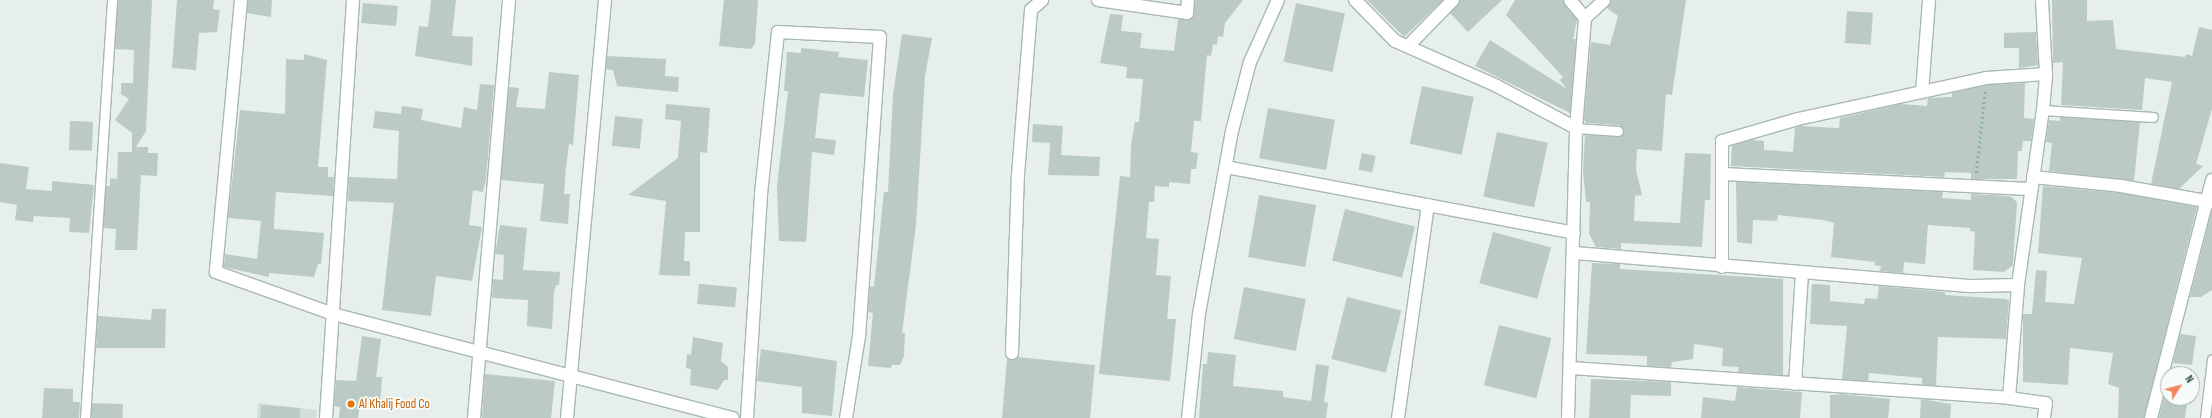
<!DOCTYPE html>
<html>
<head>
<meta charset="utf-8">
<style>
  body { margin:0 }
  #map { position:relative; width:2212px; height:418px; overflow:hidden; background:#e6efeb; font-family:"Sofia Sans Condensed",sans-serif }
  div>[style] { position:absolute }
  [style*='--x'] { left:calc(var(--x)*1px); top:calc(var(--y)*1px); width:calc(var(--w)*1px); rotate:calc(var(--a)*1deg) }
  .built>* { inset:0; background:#d4dfda }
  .building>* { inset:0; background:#bbcac4; transform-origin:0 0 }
  .path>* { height:2.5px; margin-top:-1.25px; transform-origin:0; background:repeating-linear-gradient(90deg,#86b3a5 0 2px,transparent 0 5px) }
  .roads { filter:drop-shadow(1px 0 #a8b8b2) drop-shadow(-1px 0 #a8b8b2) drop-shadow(0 1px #a8b8b2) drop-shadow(0 -1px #a8b8b2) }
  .lane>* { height:9px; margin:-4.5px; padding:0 4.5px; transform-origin:4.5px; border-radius:4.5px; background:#fff }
  .street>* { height:12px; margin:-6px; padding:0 6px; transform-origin:6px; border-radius:6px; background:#fff }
  .secondary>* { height:12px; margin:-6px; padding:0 6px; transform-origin:6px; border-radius:6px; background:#fff }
  .dots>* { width:11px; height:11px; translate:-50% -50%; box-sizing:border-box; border:2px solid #f7fbf9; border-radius:50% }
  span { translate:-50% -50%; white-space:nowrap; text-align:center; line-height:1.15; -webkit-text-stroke:3.5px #f7fbf9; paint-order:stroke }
  .food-label { font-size:13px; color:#c56008 }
  .left { translate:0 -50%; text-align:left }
  .north { position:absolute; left:2160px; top:366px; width:40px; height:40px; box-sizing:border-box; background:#f7fbf9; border:1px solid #a3b1ad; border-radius:50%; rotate:54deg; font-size:11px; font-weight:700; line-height:16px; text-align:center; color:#24423a }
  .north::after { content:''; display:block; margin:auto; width:14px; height:18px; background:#f4845f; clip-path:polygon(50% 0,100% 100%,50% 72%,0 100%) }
</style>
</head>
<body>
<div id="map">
  <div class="built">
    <div style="clip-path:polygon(258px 403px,317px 410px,316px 418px,257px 418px)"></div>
  </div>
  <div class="building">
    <div style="clip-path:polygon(118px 0,152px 0,146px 131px,136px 147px,148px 147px,148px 153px,158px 153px,157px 176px,141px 175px,137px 250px,115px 250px,116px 229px,103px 228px,106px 186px,110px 186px,110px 178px,117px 179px,118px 152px,132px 152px,132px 133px,115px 120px,129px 99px,121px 94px,121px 83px,133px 83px,134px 50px,115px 49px)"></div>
    <div style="clip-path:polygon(177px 0,214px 0,213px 9px,220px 10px,217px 32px,199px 33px,196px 70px,172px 68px)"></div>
    <div style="clip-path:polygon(248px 0,272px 0,271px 17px,247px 13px)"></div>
    <div style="clip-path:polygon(431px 0,456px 0,452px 36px,473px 37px,472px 66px,415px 56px,419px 26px,428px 27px)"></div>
    <div style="clip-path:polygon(724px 0,758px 0,755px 44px,751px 49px,719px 46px)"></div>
    <div style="clip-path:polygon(1195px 0,1243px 0,1225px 23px,1223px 37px,1218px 36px,1217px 45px,1213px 44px,1211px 56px,1207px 55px,1201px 121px,1194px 121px,1191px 152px,1198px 153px,1196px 169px,1191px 169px,1190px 184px,1169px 182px,1169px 187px,1155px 186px,1154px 202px,1149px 202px,1146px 238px,1159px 239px,1156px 275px,1171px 276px,1167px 319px,1176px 319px,1170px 381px,1099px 374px,1120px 176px,1130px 177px,1131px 144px,1135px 122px,1139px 122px,1143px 79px,1126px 78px,1127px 67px,1100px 63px,1110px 14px,1123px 15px,1121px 31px,1142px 33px,1140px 48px,1174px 51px,1178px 19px,1193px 18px)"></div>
    <div style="clip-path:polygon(1367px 0,1443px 0,1404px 37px)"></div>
    <div style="clip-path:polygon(1460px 0,1502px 0,1468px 32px,1450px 13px)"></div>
    <div style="clip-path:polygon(1515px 0,1563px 0,1577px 20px,1573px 39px,1576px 39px,1570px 113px,1475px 66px,1490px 40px,1567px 89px,1560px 80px,1563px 77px,1506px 15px)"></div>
    <div style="clip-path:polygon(1611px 0,1686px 0,1672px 95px,1666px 94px,1662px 151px,1637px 149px,1636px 170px,1642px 195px,1635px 196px,1634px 221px,1680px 223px,1685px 153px,1711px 154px,1710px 200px,1705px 200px,1702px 247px,1621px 243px,1621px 249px,1596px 247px,1589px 234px,1590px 202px,1586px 202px,1583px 171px,1585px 135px,1618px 137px,1624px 132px,1619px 125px,1586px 123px,1584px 119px,1591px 42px,1610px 45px,1618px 16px,1607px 8px)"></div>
    <div style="clip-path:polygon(2052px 0,2087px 0,2087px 21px,2113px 20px,2116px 49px,2185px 57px,2186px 54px,2192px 56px,2199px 27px,2212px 30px,2212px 109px,2196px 164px,2203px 166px,2179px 189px,2151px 184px,2172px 82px,2145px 78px,2142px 110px,2061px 105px,2063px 62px,2053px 63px)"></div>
    <div style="left:363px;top:3px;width:35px;height:20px;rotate:5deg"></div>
    <div style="left:1296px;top:3px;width:50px;height:60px;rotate:12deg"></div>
    <div style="left:1847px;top:11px;width:26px;height:32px;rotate:4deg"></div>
    <div style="clip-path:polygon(2036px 32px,2038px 65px,2019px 68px,2019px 48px,2004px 48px,2004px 33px)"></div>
    <div style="clip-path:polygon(902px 34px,932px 38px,925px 76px,916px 225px,902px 333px,905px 333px,904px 356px,900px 365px,892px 365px,891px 368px,868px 366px,873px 313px,868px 312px,870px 286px,874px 287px,884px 192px,888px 192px,893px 95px)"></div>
    <div style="clip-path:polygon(801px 48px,839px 52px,838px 57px,868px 60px,864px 97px,820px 93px,815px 138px,836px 140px,834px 155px,812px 152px,806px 242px,779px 241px,777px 186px,788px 91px,784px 91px,787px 52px,801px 53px)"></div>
    <div style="clip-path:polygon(304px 54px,327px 60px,318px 167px,328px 167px,328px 177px,334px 177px,333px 196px,276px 192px,274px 224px,274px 229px,324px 233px,321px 264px,318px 264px,314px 277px,269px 273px,269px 277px,224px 267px,225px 254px,257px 259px,261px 221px,228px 218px,240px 110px,285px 114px,286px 59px,304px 60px)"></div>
    <div style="clip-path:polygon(607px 56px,666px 59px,665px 76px,679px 77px,678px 92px,617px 86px,613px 70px,606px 69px)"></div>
    <div style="clip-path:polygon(549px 72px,579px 75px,573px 145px,569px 144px,566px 167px,564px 194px,570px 194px,568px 224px,540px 221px,544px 184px,501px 180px,509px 87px,519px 88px,516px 107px,545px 109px)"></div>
    <div style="clip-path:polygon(2025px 83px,2024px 118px,2034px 119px,2031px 141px,2023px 141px,2022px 151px,2018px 151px,2017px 179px,1971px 179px,1971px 173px,1945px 172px,1944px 177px,1731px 166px,1732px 146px,1751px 140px,1764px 141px,1764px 150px,1793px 152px,1795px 128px,1800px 126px,1839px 128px,1840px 118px,1901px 104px,1927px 106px,1928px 98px,1952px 97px,1952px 93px,1987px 85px)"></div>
    <div style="clip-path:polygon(480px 84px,494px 85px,486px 179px,483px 192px,473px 190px,469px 225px,482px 227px,472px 281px,436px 276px,431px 316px,382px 310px,394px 203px,348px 201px,349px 177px,397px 179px,399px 131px,373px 128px,375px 111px,401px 114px,402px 106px,423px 109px,421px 120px,461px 128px,464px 107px,477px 110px)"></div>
    <div style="left:1422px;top:86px;width:53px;height:59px;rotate:12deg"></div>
    <div style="clip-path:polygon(666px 104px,710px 108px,707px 153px,700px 152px,700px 232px,685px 232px,684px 261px,690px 261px,690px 276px,659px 275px,666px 201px,628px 195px,678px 158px,681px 121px,665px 119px)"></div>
    <div style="left:1268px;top:108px;width:68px;height:51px;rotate:10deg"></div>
    <div style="left:615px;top:116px;width:28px;height:30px;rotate:6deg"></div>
    <div style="clip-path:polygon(2060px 117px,2140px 122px,2134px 181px,2049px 171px,2052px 143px,2046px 142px,2049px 120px,2060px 121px)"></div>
    <div style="left:70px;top:121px;width:23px;height:29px;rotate:2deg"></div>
    <div style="clip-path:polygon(1033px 124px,1063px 126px,1061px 155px,1100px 157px,1099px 176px,1048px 175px,1050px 143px,1032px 142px)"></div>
    <div style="left:1497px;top:132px;width:52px;height:66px;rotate:12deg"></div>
    <div style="left:1362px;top:153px;width:14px;height:17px;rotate:12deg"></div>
    <div style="clip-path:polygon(0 163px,29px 167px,26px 189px,52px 191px,52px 181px,94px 185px,89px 233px,69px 232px,70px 218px,34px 216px,33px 222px,15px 220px,17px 205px,0 202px)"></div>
    <div style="clip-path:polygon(1736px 182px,1943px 192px,1942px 198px,1971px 200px,1971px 194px,2010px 196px,2017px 202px,2013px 265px,2004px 272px,1973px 270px,1975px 232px,1970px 231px,1970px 228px,1928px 225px,1925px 264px,1904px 262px,1903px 273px,1880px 271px,1881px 266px,1874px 265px,1875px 262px,1831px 257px,1834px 223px,1823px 220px,1778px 215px,1777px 221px,1753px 220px,1752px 244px,1737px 242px)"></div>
    <div style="clip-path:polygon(2043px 186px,2120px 193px,2197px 207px,2144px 418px,2118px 418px,2119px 388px,2108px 384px,2113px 353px,2070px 348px,2068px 385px,2023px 382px,2023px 314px,2032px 314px,2036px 270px,2047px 271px,2045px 302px,2074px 304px,2082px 258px,2038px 253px)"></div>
    <div style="left:1259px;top:195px;width:58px;height:63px;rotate:10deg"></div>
    <div style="left:1345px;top:209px;width:72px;height:53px;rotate:14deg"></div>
    <div style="clip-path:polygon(2212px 210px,2212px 290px,2201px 297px,2190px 297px)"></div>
    <div style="clip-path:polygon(500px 225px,527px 228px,523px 270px,560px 272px,559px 285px,556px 285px,554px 293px,552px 329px,527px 326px,528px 300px,492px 298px,493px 279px,503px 280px,504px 255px,495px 254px)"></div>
    <div style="left:1493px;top:232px;width:60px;height:53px;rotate:15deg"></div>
    <div style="clip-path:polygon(1592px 263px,1620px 264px,1620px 269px,1783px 279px,1783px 375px,1738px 372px,1739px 367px,1722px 366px,1723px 348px,1694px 344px,1693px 359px,1672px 362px,1671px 367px,1647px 366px,1647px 356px,1586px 354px)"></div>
    <div style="left:699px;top:284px;width:38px;height:20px;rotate:5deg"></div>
    <div style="clip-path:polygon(1812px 284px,1830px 285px,1830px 301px,1864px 304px,1865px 298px,1877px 299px,1879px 286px,1945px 292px,1945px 295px,2006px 299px,2009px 301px,2006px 339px,1938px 337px,1936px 385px,1922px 385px,1922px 378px,1869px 373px,1868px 381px,1842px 379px,1847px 326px,1810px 324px)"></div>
    <div style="left:1244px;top:287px;width:63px;height:53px;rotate:11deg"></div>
    <div style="left:1347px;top:297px;width:56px;height:64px;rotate:14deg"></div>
    <div style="clip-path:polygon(152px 309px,166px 309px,165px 348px,96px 348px,98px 316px,151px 320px)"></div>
    <div style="left:1499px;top:325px;width:54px;height:62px;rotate:14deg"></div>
    <div style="clip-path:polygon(2180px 334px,2196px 336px,2192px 365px,2173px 363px)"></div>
    <div style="clip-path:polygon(362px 336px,381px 339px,376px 377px,382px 377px,380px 406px,360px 405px,358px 418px,339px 418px,340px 407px,334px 406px,336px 380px,356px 381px)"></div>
    <div style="clip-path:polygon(693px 337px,723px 343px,721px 361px,728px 367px,728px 380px,724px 380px,718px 390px,690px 385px,691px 369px,686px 368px,687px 354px,691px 355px)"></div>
    <div style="clip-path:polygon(761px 349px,837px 361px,832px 416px,802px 413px,802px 387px,757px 381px)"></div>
    <div style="clip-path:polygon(1208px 352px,1236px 355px,1233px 386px,1283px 391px,1283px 397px,1311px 401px,1316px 364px,1329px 366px,1324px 402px,1328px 403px,1326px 418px,1199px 418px,1203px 364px,1207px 364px)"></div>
    <div style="clip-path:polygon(1018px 357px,1095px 365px,1090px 418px,1002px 418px,1007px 359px)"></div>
    <div style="clip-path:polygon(485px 374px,555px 381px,551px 418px,482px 418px)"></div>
    <div style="clip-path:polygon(1591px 379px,1671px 382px,1671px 396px,1631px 395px,1630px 418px,1589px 418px)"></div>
    <div style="clip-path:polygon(2168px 382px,2168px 398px,2188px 398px,2185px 418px,2159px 418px)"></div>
    <div style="clip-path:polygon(1737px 387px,1802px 392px,1800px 418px,1701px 418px,1703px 397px,1735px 401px)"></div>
    <div style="clip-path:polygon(44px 388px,73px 389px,73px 402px,80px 402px,79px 418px,42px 418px)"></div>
    <div style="clip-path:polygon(1841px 394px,1890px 399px,1888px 418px,1830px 418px,1830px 395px)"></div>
    <div style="clip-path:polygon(1921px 399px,1951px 404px,1950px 418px,1920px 418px)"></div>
    <div style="left:92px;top:403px;width:31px;height:15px;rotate:2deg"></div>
    <div style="clip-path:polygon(261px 405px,300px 408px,300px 418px,260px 418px)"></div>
  </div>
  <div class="path">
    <div style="--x:1976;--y:173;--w:82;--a:-83.7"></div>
  </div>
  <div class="roads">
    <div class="lane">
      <div style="--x:2043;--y:110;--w:110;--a:3.6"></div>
      <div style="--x:1576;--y:128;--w:42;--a:4.1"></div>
      <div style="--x:85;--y:418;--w:419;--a:-86.3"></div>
      <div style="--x:2205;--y:418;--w:59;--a:-83.2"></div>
    </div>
    <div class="street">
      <div style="--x:241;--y:0;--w:273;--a:95.3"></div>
      <div style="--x:216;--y:272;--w:124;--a:19.7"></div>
      <div style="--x:333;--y:314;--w:413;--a:14.6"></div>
      <div style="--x:1098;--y:0;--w:90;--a:8.3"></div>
      <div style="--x:1187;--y:13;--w:13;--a:-86"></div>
      <div style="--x:1355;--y:0;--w:57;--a:45.7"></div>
      <div style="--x:1395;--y:41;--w:111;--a:23.8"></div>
      <div style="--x:1497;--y:86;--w:89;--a:28"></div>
      <div style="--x:1585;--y:18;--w:26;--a:-43"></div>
      <div style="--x:1408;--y:46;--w:64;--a:-45.6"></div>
      <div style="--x:1922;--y:92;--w:92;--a:-85.6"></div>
      <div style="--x:1226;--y:167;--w:354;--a:10.7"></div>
      <div style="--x:1723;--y:174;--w:306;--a:2.8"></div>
      <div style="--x:2033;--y:177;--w:88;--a:5.8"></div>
      <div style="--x:2121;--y:186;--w:92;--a:10"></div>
      <div style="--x:1575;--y:253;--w:398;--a:4.8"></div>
      <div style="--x:1972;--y:286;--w:46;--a:-1.2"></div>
      <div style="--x:1722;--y:267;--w:126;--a:-90"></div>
      <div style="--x:1722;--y:141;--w:79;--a:-16.1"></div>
      <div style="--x:1798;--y:119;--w:192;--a:-12.3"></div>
      <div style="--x:1986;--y:78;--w:60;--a:-3.8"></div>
      <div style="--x:1012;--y:353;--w:178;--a:-88.1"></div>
      <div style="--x:1018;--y:175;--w:166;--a:-85.5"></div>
      <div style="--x:1031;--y:10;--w:15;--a:-42"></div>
      <div style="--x:1571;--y:368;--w:439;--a:3.9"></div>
      <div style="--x:2009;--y:398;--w:37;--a:8"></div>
      <div style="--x:2046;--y:403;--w:15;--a:98"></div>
      <div style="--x:1795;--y:384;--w:111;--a:-86.4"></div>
      <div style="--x:2009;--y:398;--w:113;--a:-85.4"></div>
      <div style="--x:2018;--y:285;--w:177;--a:-81.9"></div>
      <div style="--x:2043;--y:110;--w:36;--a:-85"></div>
      <div style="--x:2046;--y:74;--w:74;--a:-93.1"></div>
      <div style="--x:326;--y:418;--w:419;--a:-86.3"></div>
      <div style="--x:474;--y:418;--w:419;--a:-85.2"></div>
      <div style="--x:567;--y:418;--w:420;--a:-84.8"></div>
      <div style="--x:747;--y:418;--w:224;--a:-86.4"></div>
      <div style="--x:761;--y:194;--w:163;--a:-84"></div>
      <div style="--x:778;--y:32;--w:102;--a:2.8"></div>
      <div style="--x:880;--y:37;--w:300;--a:94"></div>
      <div style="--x:859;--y:336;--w:83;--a:99"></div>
      <div style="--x:1398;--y:418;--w:215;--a:-82"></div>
      <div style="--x:1568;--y:418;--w:290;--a:-88.4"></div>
      <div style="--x:1576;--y:128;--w:110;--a:-85.3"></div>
      <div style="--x:1585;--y:18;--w:23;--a:-130"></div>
      <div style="--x:2151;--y:418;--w:246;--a:-75.6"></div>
    </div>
    <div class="secondary">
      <div style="--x:1188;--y:418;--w:105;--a:-84"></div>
      <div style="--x:1199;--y:314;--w:186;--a:-79.8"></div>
      <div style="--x:1232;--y:131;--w:71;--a:-75.4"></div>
      <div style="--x:1250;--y:62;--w:68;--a:-65.7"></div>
    </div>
  </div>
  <div class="dots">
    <div style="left:351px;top:404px;background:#e8710a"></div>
  </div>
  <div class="food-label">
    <span class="left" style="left:359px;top:404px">Al Khalij Food Co</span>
  </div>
  <div class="north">N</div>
</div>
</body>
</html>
